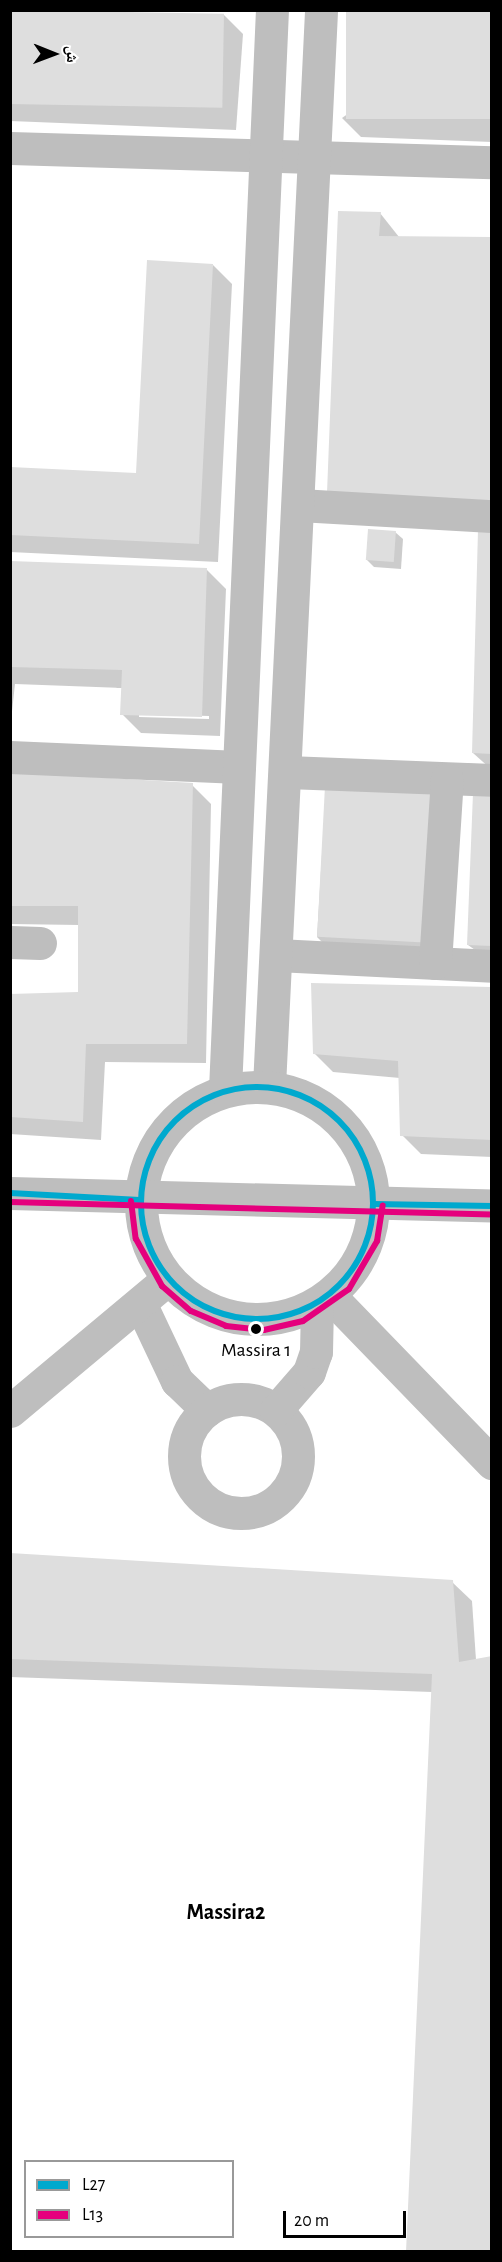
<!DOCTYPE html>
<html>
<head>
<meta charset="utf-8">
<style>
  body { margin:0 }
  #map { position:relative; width:502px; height:2262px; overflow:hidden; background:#fff; font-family:"Alegreya Sans","Noto Naskh Arabic",sans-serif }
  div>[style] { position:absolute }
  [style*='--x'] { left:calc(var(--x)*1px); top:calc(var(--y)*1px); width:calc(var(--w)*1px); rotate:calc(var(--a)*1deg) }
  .shadow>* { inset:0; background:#0003 }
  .building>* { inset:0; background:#dedede; transform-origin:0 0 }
  .minor>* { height:33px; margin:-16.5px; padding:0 16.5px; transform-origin:16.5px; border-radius:16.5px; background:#bebebe }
  .minor>.ring { margin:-16.5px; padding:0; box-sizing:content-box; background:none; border:33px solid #bebebe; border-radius:50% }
  .bus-1>* { height:6px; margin:-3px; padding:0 3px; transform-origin:3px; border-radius:3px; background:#00a9ce }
  .bus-1>.ring { margin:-3px; padding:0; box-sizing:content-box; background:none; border:6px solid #00a9ce; border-radius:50% }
  .bus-2>* { height:6px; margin:-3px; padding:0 3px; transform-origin:3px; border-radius:3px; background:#e5007d }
  .dots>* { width:16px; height:16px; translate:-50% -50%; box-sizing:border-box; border:3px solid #fff; border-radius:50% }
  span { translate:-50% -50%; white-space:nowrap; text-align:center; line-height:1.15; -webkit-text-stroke:5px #fff; paint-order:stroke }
  .bus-label { font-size:20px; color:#000 }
  .neighbourhood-label { font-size:22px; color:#000; font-weight:700 }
  .frame { position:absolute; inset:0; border:12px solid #000; pointer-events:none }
  .legend { position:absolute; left:24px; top:2160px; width:210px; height:78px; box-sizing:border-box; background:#fff; border:2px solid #999; margin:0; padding:8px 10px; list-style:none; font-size:18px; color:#000 }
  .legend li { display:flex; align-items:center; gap:12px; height:30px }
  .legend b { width:30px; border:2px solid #999 }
  .north { position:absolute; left:24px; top:24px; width:60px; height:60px; -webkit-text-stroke:4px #fff; paint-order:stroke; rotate:91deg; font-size:16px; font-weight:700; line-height:24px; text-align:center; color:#000 }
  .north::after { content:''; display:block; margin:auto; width:21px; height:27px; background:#000; clip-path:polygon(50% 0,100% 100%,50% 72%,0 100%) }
  .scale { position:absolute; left:283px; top:2211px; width:123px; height:27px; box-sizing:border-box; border:3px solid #000; border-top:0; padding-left:8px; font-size:18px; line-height:21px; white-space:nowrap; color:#000; -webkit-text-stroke:4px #fff; paint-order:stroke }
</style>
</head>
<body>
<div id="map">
  <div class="shadow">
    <div style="clip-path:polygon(10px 10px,224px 15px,243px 34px,236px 130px,10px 121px)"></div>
    <div style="clip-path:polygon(492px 10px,492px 142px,361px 137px,342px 118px)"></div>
    <div style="clip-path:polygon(380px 213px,399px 237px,348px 512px)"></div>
    <div style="clip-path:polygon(213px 265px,232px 284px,218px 562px,10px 552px,10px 469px,138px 475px)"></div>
    <div style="clip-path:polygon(395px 532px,403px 539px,401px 569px,374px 567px,367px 560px)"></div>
    <div style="clip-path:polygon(492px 532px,492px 770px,473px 753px)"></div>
    <div style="clip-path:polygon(evenodd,10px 563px,207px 570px,226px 589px,220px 736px,141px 733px,122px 714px,123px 688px,15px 684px,10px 730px,10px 563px,139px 714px,209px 716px,209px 719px,139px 717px,139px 714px)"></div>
    <div style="clip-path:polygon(10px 773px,192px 785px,211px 804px,206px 1063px,105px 1062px,101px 1140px,10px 1134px,10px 988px,13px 996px,80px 994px,79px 925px,10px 924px)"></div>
    <div style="clip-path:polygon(326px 787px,440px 960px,334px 954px,317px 937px)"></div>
    <div style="clip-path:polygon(492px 795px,492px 962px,468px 945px)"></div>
    <div style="clip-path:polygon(492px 990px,492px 1157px,421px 1154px,402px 1135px,400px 1078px,333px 1072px,314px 1053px)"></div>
    <div style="clip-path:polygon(10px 1555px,452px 1582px,472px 1601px,476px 1660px,432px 1692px,10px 1677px)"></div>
  </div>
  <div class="building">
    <div style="left:10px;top:10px;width:214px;height:94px;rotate:1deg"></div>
    <div style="left:346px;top:10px;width:146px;height:109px"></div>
    <div style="clip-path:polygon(338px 211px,381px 212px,379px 236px,492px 237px,492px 502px,327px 493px)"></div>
    <div style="clip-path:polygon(147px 260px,213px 264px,199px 544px,10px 535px,10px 467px,136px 473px)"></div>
    <div style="left:368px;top:529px;width:28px;height:31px;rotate:4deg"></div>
    <div style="clip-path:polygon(478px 530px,492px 531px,492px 754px,472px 753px)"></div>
    <div style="clip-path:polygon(10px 561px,207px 568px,202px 717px,120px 715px,122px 670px,10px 667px)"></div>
    <div style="clip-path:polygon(10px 772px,193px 783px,187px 1044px,86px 1044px,83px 1122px,10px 1117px,10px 994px,78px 992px,78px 906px,10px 906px)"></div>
    <div style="left:325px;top:786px;width:107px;height:151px;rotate:3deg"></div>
    <div style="clip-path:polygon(473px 793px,492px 794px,492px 946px,467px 945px)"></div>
    <div style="clip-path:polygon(311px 983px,492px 987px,492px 1140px,400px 1136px,398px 1061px,313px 1054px)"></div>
    <div style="clip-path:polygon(10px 1553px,453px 1580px,459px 1662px,492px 1656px,492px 2252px,406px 2252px,432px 1674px,10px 1659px)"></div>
  </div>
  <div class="minor">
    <div style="--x:10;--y:148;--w:482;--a:1.7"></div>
    <div style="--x:299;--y:505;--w:193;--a:3.3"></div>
    <div style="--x:10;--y:757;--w:229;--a:2.5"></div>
    <div style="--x:287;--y:772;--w:205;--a:2.2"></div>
    <div style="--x:10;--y:942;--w:30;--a:2"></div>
    <div style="--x:277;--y:955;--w:215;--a:2.9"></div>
    <div style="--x:435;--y:963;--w:184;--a:-86.3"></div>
    <div style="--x:269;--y:1086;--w:1077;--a:-87.23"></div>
    <div class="ring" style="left:141px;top:1087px;width:199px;height:199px"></div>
    <div style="--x:225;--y:1090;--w:1081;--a:-87.51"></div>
    <div style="--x:10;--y:1193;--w:482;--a:1.5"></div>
    <div style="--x:330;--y:1296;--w:233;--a:45.9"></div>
    <div style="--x:141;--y:1305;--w:84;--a:64.7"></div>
    <div style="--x:177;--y:1381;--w:42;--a:44"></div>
    <div class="ring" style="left:184px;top:1399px;width:81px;height:81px"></div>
    <div style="--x:276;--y:1410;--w:50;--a:-49"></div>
    <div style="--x:309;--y:1372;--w:21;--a:-71"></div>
    <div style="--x:316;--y:1352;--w:49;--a:-88.8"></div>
    <div style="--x:10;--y:1411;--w:206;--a:-39.9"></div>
  </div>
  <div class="bus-1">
    <div class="ring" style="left:141px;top:1087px;width:226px;height:226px"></div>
    <div style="--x:10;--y:1193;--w:130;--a:3.1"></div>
    <div style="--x:374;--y:1204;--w:118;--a:1"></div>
  </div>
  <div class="bus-2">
    <div style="--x:131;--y:1201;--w:38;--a:83"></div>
    <div style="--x:136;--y:1239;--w:54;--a:61"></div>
    <div style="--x:162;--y:1286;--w:38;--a:41"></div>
    <div style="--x:191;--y:1311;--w:38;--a:23"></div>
    <div style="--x:226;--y:1326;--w:38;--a:6"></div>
    <div style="--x:264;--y:1330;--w:40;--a:-13"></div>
    <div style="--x:303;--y:1321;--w:56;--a:-34.8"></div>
    <div style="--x:349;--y:1289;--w:56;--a:-59.7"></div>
    <div style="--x:377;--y:1241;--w:36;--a:-81"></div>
    <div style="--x:10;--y:1202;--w:482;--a:1.5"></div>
  </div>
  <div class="dots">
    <div style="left:256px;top:1329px;background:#000"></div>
  </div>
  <div class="bus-label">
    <span style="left:256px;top:1350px">Massira 1</span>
  </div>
  <div class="neighbourhood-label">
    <span style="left:226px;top:1913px">Massira2</span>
  </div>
  <div class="frame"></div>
  <ul class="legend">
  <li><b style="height:8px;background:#00a9ce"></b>L27</li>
  <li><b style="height:8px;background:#e5007d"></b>L13</li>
  </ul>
  <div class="north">ش</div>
  <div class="scale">20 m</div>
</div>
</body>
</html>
